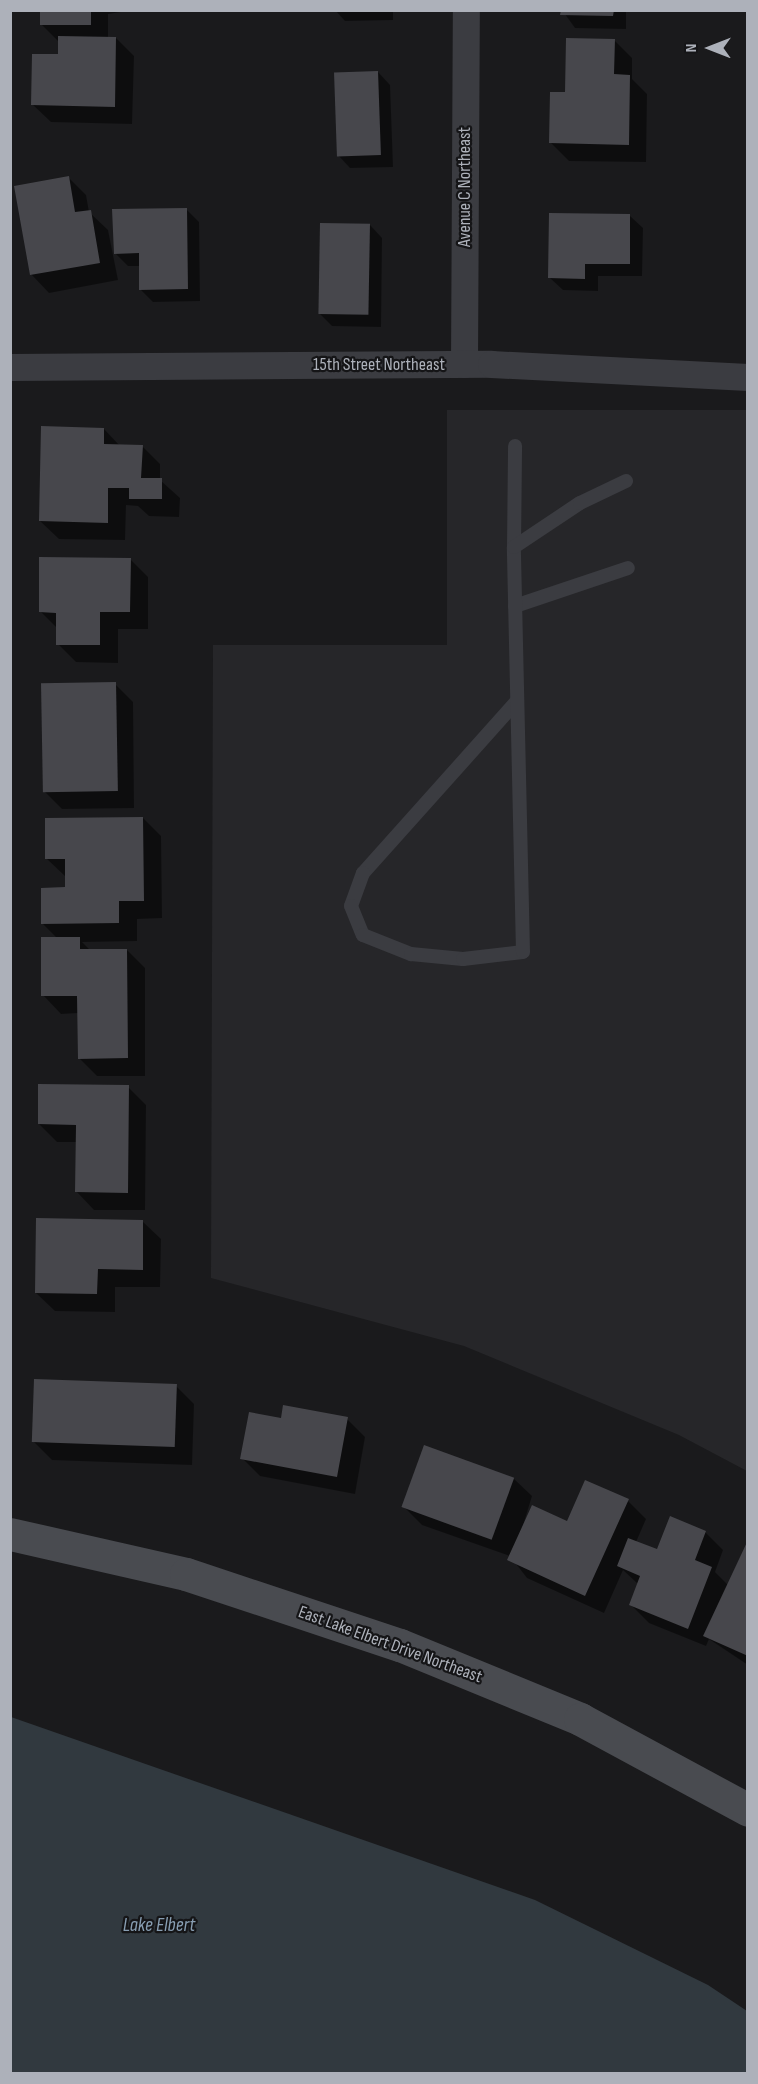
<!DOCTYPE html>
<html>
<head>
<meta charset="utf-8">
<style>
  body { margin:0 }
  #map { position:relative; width:758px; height:2084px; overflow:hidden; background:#1a1a1c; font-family:"Sofia Sans Condensed",sans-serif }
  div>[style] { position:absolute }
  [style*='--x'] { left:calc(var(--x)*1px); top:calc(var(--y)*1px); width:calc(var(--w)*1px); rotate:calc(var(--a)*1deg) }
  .built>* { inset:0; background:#262629 }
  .water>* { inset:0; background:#31393f }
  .shadow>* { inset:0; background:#0007 }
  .building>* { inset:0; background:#47474c; transform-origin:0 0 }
  .lane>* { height:14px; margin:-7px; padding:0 7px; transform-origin:7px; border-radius:7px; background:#3b3c41 }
  .street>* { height:27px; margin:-13.5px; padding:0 13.5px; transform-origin:13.5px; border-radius:13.5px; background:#3b3c41 }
  .secondary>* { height:33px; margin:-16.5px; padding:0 16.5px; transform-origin:16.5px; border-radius:16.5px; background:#494b50 }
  span { translate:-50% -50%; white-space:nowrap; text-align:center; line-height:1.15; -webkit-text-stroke:4.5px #151517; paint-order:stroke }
  .street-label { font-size:18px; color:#adb1ba }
  .water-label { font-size:20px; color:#889eb2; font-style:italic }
  .frame { position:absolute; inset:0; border:12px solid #adb1ba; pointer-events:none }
  .north { position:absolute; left:680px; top:18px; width:60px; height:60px; -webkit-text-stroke:4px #151517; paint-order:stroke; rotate:270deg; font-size:16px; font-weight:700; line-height:24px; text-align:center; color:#adb1ba }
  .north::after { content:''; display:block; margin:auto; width:21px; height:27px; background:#adb1ba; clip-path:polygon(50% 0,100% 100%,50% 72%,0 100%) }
</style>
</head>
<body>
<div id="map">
  <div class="built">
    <div style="clip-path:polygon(447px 410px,747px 410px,747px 1471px,679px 1435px,464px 1346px,211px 1278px,213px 645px,447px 645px)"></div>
  </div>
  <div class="water">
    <div style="clip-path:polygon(11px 1717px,535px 1900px,708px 1985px,747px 2011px,747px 2073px,11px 2073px)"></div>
  </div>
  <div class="shadow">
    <div style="clip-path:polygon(41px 10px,134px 10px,108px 14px,108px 38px,116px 38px,134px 56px,132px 124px,51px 122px,32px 104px,59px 56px,60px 43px,41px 24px)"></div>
    <div style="clip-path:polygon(335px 10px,393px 10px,393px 20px,345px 21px)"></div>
    <div style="clip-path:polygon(562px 10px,626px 10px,626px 29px,575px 28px)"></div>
    <div style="clip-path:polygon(614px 40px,632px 58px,632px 79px,647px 94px,646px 162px,569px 161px,551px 143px,566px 94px)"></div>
    <div style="clip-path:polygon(378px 72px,390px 85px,393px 167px,350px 168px,338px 155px)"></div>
    <div style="clip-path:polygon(68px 177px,86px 195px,89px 212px,108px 230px,118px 280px,49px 293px,31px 274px)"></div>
    <div style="clip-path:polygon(186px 209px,199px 222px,200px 301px,153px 302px,141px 290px,140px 266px,128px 266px,115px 253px)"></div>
    <div style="clip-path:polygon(630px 216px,643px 228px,642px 276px,598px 276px,598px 291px,563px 290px,550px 278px)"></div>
    <div style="clip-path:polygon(370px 225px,382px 238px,381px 327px,332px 326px,319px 313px)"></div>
    <div style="clip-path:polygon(104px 429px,120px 446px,142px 446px,160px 464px,160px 480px,180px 498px,179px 517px,149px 516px,138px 506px,126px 505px,125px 540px,59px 539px,40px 521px)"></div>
    <div style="clip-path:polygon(130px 559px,148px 577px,148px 629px,118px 629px,118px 663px,76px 662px,58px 644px,58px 629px,40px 611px)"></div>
    <div style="clip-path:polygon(115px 684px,133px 702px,134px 808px,62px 809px,44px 791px)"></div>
    <div style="clip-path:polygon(143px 818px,161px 836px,162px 918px,137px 919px,137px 941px,82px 942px,90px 950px,127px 950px,145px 968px,145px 1076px,97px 1076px,79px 1058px,78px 1013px,61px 1014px,43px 995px,58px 939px,43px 924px,67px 889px,66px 877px,47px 859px)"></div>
    <div style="clip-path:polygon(128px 1087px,146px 1105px,145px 1210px,94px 1210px,76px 1191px,77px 1142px,57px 1142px,39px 1124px)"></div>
    <div style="clip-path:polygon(142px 1221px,161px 1239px,160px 1287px,115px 1287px,115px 1312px,55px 1311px,36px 1293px)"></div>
    <div style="clip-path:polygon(176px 1386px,194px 1404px,192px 1465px,52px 1460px,34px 1442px)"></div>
    <div style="clip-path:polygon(347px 1419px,365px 1437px,355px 1494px,260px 1476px,242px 1458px,282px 1420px)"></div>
    <div style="clip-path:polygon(513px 1478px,532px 1496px,521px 1532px,568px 1523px,628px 1501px,646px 1519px,636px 1542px,658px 1551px,705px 1532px,723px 1550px,715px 1572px,728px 1585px,748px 1543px,748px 1665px,709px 1639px,706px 1646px,649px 1623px,631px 1605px,638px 1584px,623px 1570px,604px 1613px,527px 1578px,510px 1556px,422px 1525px,404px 1507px)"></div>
  </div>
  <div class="building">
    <div style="left:40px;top:10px;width:51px;height:15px"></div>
    <div style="clip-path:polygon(561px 10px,614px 10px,613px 16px,560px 15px)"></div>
    <div style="clip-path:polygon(58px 36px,116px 37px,115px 107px,31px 105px,32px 54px,58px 54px)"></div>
    <div style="clip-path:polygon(566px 38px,615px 39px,614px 74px,630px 75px,629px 145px,549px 143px,550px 92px,565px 92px)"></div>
    <div style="left:378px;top:71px;width:84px;height:44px;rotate:88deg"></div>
    <div style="clip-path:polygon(69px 176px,75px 212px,91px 210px,100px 263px,30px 275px,14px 186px)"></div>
    <div style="clip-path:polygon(187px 208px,188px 289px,139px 290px,139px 253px,114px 254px,112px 209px)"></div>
    <div style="clip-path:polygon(549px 213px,630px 214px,630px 264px,585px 264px,585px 279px,548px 278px)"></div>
    <div style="left:320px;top:223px;width:50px;height:91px;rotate:1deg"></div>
    <div style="clip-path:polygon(41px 426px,104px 428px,104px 444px,143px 445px,141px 478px,162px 478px,162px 499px,129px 499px,129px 488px,108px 488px,108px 523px,39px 521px)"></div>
    <div style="clip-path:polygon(39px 557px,131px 558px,130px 612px,100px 612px,100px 645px,56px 645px,56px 613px,39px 612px)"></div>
    <div style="left:116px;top:682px;width:109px;height:75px;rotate:89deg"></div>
    <div style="clip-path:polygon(143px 817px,144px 901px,119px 901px,119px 923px,41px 924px,41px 888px,65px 887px,65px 859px,45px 859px,45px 818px)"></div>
    <div style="clip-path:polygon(41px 937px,80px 937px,80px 949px,127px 949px,128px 1058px,78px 1059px,77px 996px,41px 996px)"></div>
    <div style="clip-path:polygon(38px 1084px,129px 1085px,128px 1193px,75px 1192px,76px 1125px,38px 1124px)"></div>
    <div style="clip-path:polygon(36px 1218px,143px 1220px,143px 1270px,98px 1269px,97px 1294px,35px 1293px)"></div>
    <div style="left:34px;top:1379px;width:143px;height:63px;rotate:2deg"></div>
    <div style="clip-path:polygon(283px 1405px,348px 1417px,337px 1477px,240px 1459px,249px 1412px,281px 1418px)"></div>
    <div style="left:424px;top:1445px;width:96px;height:66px;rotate:20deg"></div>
    <div style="clip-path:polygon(585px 1480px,629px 1499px,585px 1596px,507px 1560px,532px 1505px,567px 1521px)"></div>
    <div style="clip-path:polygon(670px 1516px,706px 1531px,695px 1560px,712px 1567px,688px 1629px,629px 1605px,640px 1576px,617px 1566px,628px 1538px,657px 1549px)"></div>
    <div style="clip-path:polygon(748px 1540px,748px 1656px,703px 1636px)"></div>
  </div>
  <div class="lane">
    <div style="--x:514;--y:547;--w:101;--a:-89.4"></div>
    <div style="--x:515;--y:606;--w:119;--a:-18.6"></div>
    <div style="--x:517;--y:701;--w:231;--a:131.8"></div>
    <div style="--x:363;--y:873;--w:35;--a:110"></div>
    <div style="--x:351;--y:906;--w:31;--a:68"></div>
    <div style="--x:363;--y:935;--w:52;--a:21.6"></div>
    <div style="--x:411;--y:954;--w:52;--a:5.5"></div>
    <div style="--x:463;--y:959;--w:60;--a:-6.7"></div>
    <div style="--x:523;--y:952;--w:405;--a:-91.3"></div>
    <div style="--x:514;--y:547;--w:79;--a:-33.7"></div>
    <div style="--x:580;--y:503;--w:51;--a:-25.6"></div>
  </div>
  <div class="street">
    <div style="--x:464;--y:364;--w:354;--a:-89.7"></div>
    <div style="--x:10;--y:367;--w:481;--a:-0.4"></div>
    <div style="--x:491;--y:364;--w:257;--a:2.9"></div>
  </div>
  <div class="secondary">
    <div style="--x:10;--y:1534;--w:180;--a:12.8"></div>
    <div style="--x:186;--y:1574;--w:225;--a:18.4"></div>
    <div style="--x:400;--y:1645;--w:195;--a:22.3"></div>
    <div style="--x:580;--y:1719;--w:191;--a:28.4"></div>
  </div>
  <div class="street-label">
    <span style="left:465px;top:187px;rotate:-90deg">Avenue C Northeast</span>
    <span style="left:379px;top:365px">15th Street Northeast</span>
    <span style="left:390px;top:1645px;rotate:20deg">East Lake Elbert Drive Northeast</span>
  </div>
  <div class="water-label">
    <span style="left:159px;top:1925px">Lake Elbert</span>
  </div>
  <div class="frame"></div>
  <div class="north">N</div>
</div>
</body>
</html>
